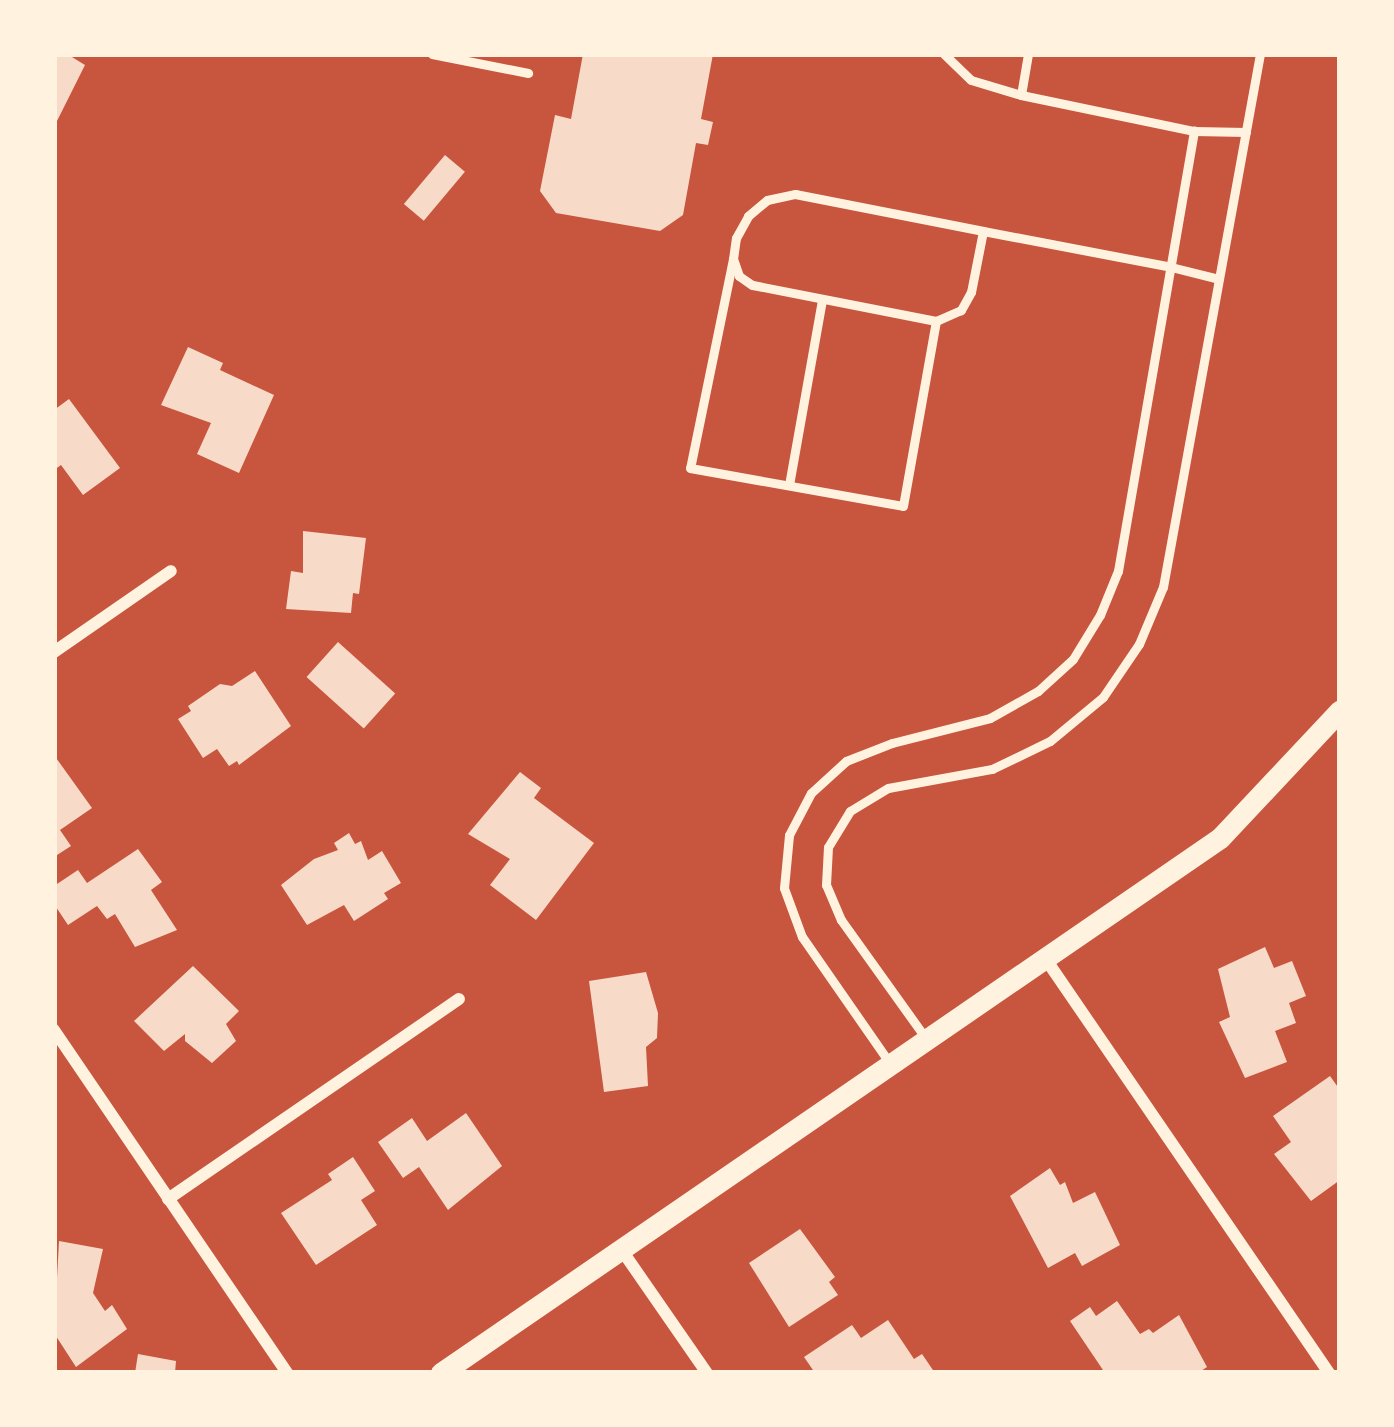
<!DOCTYPE html>
<html>
<head>
<meta charset="utf-8">
<style>
  body { margin:0 }
  #map { position:relative; width:1394px; height:1427px; overflow:hidden; background:#c8553d; font-family:Merriweather,serif }
  div>[style] { position:absolute }
  [style*='--x'] { left:calc(var(--x)*1px); top:calc(var(--y)*1px); width:calc(var(--w)*1px); rotate:calc(var(--a)*1deg) }
  .building>* { inset:0; background:#f7dbc8; transform-origin:0 0 }
  .service>* { height:9px; margin:-4.5px; padding:0 4.5px; transform-origin:4.5px; border-radius:4.5px; background:#fff3e0 }
  .minor>* { height:12px; margin:-6px; padding:0 6px; transform-origin:6px; border-radius:6px; background:#fff3e0 }
  .tertiary>* { height:21px; margin:-10.5px; padding:0 10.5px; transform-origin:10.5px; border-radius:10.5px; background:#fff3e0 }
  span { translate:-50% -50%; white-space:nowrap; text-align:center; line-height:1.15; -webkit-text-stroke:9px #fff3e0; paint-order:stroke }
  .frame { position:absolute; inset:0; border:57px solid #fff3e0; pointer-events:none }
</style>
</head>
<body>
<div id="map">
  <div class="building">
    <div style="clip-path:polygon(54px 54px,67px 54px,85px 65px,54px 127px)"></div>
    <div style="clip-path:polygon(583px 54px,713px 54px,701px 119px,713px 122px,708px 145px,696px 143px,683px 215px,660px 231px,556px 213px,540px 191px,555px 115px,571px 119px)"></div>
    <div style="left:445px;top:155px;width:26px;height:64px;rotate:40deg"></div>
    <div style="clip-path:polygon(188px 347px,223px 363px,220px 370px,274px 395px,239px 473px,197px 454px,211px 423px,161px 405px)"></div>
    <div style="clip-path:polygon(69px 399px,120px 468px,83px 495px,61px 465px,54px 470px,54px 410px)"></div>
    <div style="clip-path:polygon(303px 531px,366px 538px,359px 594px,353px 593px,351px 613px,286px 609px,291px 571px,303px 573px)"></div>
    <div style="left:338px;top:642px;width:77px;height:47px;rotate:42deg"></div>
    <div style="clip-path:polygon(255px 671px,291px 726px,239px 765px,237px 761px,229px 766px,217px 749px,203px 758px,178px 719px,191px 711px,188px 706px,220px 684px,232px 686px)"></div>
    <div style="clip-path:polygon(54px 755px,92px 808px,60px 830px,71px 846px,54px 857px)"></div>
    <div style="clip-path:polygon(520px 772px,541px 788px,534px 798px,594px 843px,536px 920px,490px 885px,510px 859px,468px 834px)"></div>
    <div style="clip-path:polygon(349px 833px,355px 844px,361px 841px,368px 860px,382px 851px,401px 883px,384px 893px,388px 899px,354px 921px,344px 905px,307px 925px,281px 885px,314px 859px,338px 850px,334px 843px)"></div>
    <div style="clip-path:polygon(138px 849px,162px 882px,151px 890px,177px 930px,135px 947px,115px 914px,107px 919px,97px 906px,68px 925px,54px 904px,54px 886px,78px 870px,87px 883px)"></div>
    <div style="clip-path:polygon(1265px 947px,1274px 968px,1292px 961px,1306px 996px,1289px 1003px,1296px 1023px,1275px 1031px,1287px 1062px,1245px 1078px,1219px 1022px,1230px 1017px,1218px 969px)"></div>
    <div style="clip-path:polygon(193px 966px,239px 1011px,226px 1024px,236px 1041px,212px 1063px,185px 1041px,185px 1034px,164px 1051px,134px 1021px)"></div>
    <div style="clip-path:polygon(646px 972px,658px 1013px,657px 1038px,646px 1047px,648px 1086px,604px 1092px,589px 981px)"></div>
    <div style="clip-path:polygon(1330px 1076px,1340px 1090px,1340px 1180px,1311px 1201px,1274px 1154px,1291px 1142px,1273px 1116px)"></div>
    <div style="clip-path:polygon(466px 1113px,502px 1166px,448px 1210px,419px 1167px,403px 1178px,378px 1142px,412px 1118px,427px 1141px)"></div>
    <div style="clip-path:polygon(353px 1157px,375px 1191px,361px 1200px,377px 1225px,316px 1265px,281px 1213px,332px 1180px,328px 1174px)"></div>
    <div style="clip-path:polygon(1050px 1168px,1060px 1185px,1065px 1182px,1073px 1203px,1095px 1192px,1120px 1245px,1082px 1266px,1075px 1253px,1048px 1268px,1010px 1196px)"></div>
    <div style="clip-path:polygon(800px 1229px,835px 1277px,829px 1282px,838px 1295px,789px 1327px,749px 1263px)"></div>
    <div style="clip-path:polygon(59px 1241px,103px 1249px,93px 1293px,105px 1311px,112px 1305px,127px 1329px,76px 1367px,54px 1333px)"></div>
    <div style="clip-path:polygon(1117px 1301px,1140px 1334px,1149px 1329px,1153px 1333px,1179px 1315px,1207px 1367px,1198px 1373px,1105px 1373px,1070px 1321px,1090px 1307px,1096px 1316px)"></div>
    <div style="clip-path:polygon(888px 1320px,914px 1359px,922px 1354px,935px 1373px,815px 1373px,804px 1357px,852px 1325px,861px 1338px)"></div>
    <div style="clip-path:polygon(138px 1354px,176px 1361px,175px 1373px,135px 1373px)"></div>
  </div>
  <div class="service">
    <div style="--x:432;--y:54;--w:98;--a:11.2"></div>
    <div style="--x:944;--y:54;--w:37;--a:44"></div>
    <div style="--x:971;--y:80;--w:52;--a:16.7"></div>
    <div style="--x:1021;--y:95;--w:177;--a:11.8"></div>
    <div style="--x:1194;--y:131;--w:52;--a:1.1"></div>
    <div style="--x:1021;--y:95;--w:42;--a:-80.3"></div>
    <div style="--x:983;--y:231;--w:62;--a:101.1"></div>
    <div style="--x:971;--y:292;--w:21;--a:119"></div>
    <div style="--x:961;--y:310;--w:27;--a:156"></div>
    <div style="--x:936;--y:321;--w:187;--a:-168.9"></div>
    <div style="--x:752;--y:285;--w:16;--a:-145"></div>
    <div style="--x:739;--y:276;--w:18;--a:-109"></div>
    <div style="--x:733;--y:259;--w:21;--a:-82"></div>
    <div style="--x:736;--y:238;--w:25;--a:-61"></div>
    <div style="--x:748;--y:216;--w:25;--a:-40"></div>
    <div style="--x:767;--y:200;--w:29;--a:-12"></div>
    <div style="--x:795;--y:194;--w:192;--a:11.1"></div>
    <div style="--x:983;--y:231;--w:191;--a:10.8"></div>
    <div style="--x:1171;--y:267;--w:49;--a:14"></div>
    <div style="--x:733;--y:259;--w:213;--a:101.6"></div>
    <div style="--x:690;--y:468;--w:216;--a:10.1"></div>
    <div style="--x:903;--y:506;--w:188;--a:-79.9"></div>
    <div style="--x:789;--y:485;--w:189;--a:-79.9"></div>
    <div style="--x:927;--y:1040;--w:148;--a:-125.6"></div>
    <div style="--x:841;--y:920;--w:38;--a:-113"></div>
    <div style="--x:826;--y:885;--w:38;--a:-87"></div>
    <div style="--x:828;--y:847;--w:42;--a:-58.6"></div>
    <div style="--x:850;--y:811;--w:44;--a:-31.2"></div>
    <div style="--x:888;--y:788;--w:106;--a:-10.4"></div>
    <div style="--x:992;--y:769;--w:64;--a:-25.8"></div>
    <div style="--x:1050;--y:741;--w:69;--a:-39.7"></div>
    <div style="--x:1103;--y:697;--w:64;--a:-55.8"></div>
    <div style="--x:1139;--y:644;--w:62;--a:-67.2"></div>
    <div style="--x:1163;--y:587;--w:542;--a:-79.69"></div>
    <div style="--x:889;--y:1062;--w:152;--a:-124.8"></div>
    <div style="--x:802;--y:937;--w:52;--a:-110.2"></div>
    <div style="--x:784;--y:888;--w:53;--a:-84.6"></div>
    <div style="--x:789;--y:835;--w:47;--a:-62.4"></div>
    <div style="--x:811;--y:793;--w:47;--a:-42.4"></div>
    <div style="--x:846;--y:761;--w:49;--a:-21.4"></div>
    <div style="--x:892;--y:743;--w:101;--a:-14.3"></div>
    <div style="--x:990;--y:718;--w:55;--a:-29.4"></div>
    <div style="--x:1038;--y:691;--w:47;--a:-42.4"></div>
    <div style="--x:1073;--y:659;--w:52;--a:-58.5"></div>
    <div style="--x:1100;--y:615;--w:48;--a:-67.8"></div>
    <div style="--x:1118;--y:571;--w:447;--a:-80.2"></div>
  </div>
  <div class="minor">
    <div style="--x:54;--y:652;--w:142;--a:-34.7"></div>
    <div style="--x:1045;--y:958;--w:503;--a:55.61"></div>
    <div style="--x:54;--y:1030;--w:415;--a:55.8"></div>
    <div style="--x:168;--y:1199;--w:353;--a:-34.5"></div>
    <div style="--x:621;--y:1249;--w:151;--a:55.3"></div>
  </div>
  <div class="tertiary">
    <div style="--x:441;--y:1373;--w:945;--a:-34.48"></div>
    <div style="--x:1220;--y:838;--w:175;--a:-46.8"></div>
  </div>
  <div class="frame"></div>
</div>
</body>
</html>
